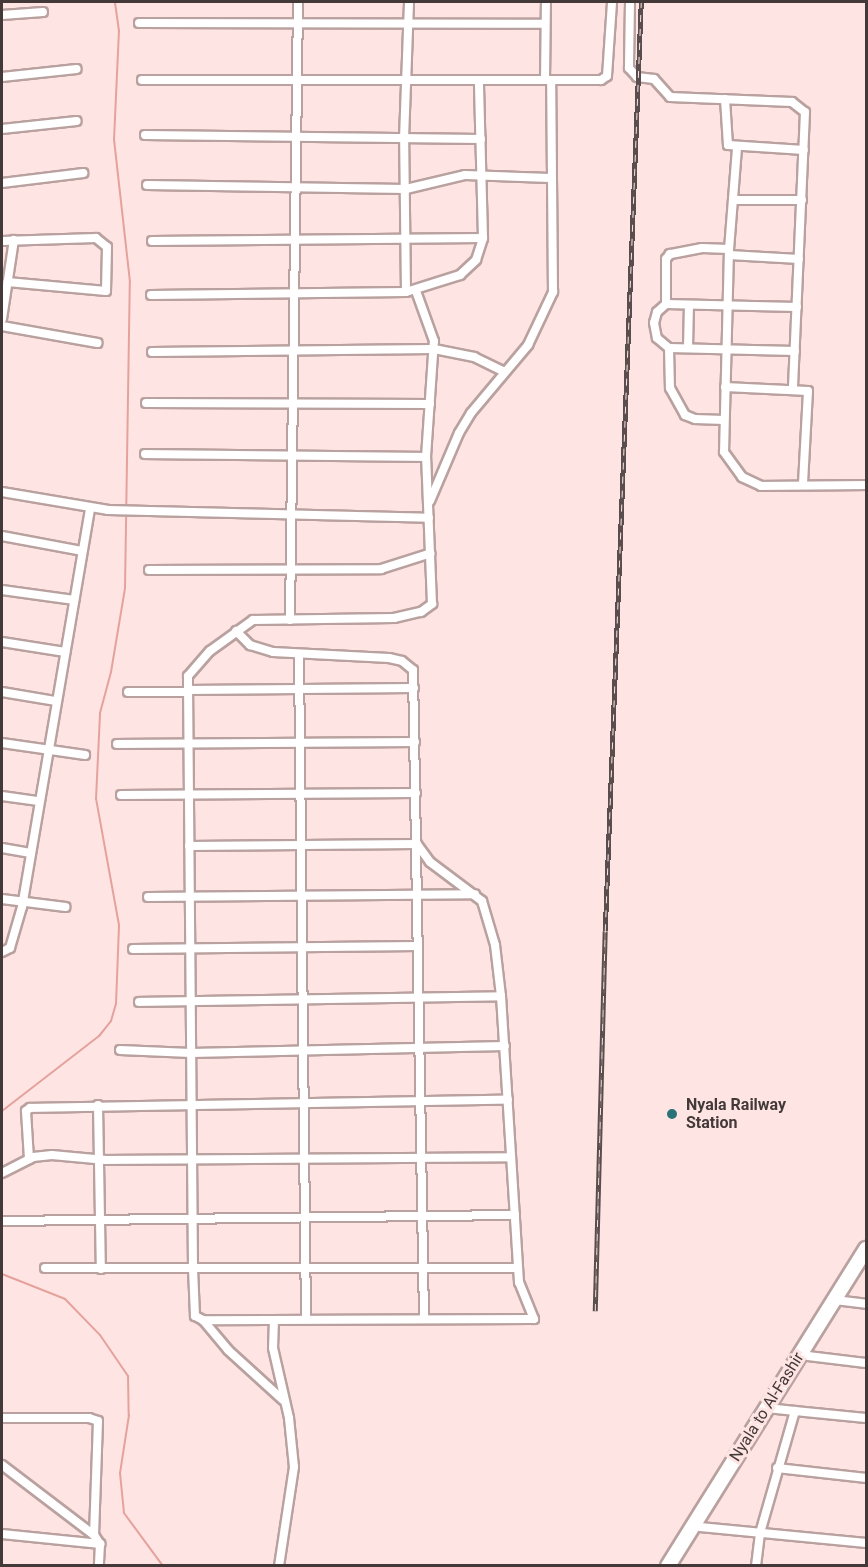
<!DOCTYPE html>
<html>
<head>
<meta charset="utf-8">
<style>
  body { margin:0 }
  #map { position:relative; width:868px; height:1567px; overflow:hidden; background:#fee4e2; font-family:Roboto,sans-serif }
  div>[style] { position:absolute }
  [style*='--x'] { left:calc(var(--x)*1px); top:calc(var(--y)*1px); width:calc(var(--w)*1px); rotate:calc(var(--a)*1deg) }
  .stream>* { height:2px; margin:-1px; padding:0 1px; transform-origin:1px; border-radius:1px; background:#e5a29d }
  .roads { filter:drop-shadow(2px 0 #b9a19f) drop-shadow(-2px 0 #b9a19f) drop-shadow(0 2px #b9a19f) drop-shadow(0 -2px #b9a19f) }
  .street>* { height:8px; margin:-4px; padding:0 4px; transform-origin:4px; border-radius:4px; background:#fff }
  .highway>* { height:14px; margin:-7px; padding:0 7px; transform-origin:7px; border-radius:7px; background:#fff }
  .rail>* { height:4.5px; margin-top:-2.25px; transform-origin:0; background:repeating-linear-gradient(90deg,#fee4e2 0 7px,#594d4d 0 14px); box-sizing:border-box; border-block:2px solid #594d4d }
  .dots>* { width:16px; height:16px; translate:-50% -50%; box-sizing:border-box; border:3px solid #fee4e2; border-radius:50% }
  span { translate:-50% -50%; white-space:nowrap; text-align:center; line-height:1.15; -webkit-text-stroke:6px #fee4e2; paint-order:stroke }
  .poi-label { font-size:16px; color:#433939; font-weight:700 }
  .left { translate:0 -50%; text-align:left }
  .street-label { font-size:16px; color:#433939 }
  .frame { position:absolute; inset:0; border:3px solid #433939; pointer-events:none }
</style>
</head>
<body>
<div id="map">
  <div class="stream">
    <div style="--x:2;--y:1111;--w:123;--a:-37.7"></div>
    <div style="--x:99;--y:1036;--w:19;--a:-51"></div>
    <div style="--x:111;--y:1021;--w:18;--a:-74"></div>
    <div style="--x:116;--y:1004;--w:79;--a:-87.8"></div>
    <div style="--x:119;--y:925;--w:128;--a:-100.3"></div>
    <div style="--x:96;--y:799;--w:86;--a:-87.3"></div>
    <div style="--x:100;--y:713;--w:42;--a:-75"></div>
    <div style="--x:111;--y:672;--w:85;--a:-80.5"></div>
    <div style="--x:125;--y:588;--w:306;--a:-89.1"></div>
    <div style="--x:130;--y:282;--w:143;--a:-96.4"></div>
    <div style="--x:114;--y:140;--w:109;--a:-87.4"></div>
    <div style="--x:119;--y:31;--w:29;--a:-98"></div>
    <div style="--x:2;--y:1274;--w:68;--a:21.6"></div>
    <div style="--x:65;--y:1299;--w:50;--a:45.8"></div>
    <div style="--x:100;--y:1335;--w:50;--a:55.7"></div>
    <div style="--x:128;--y:1376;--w:39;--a:89"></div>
    <div style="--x:129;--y:1415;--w:59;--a:98.8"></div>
    <div style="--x:120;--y:1473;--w:40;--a:84.3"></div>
    <div style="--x:124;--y:1513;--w:66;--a:53.7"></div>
  </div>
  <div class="roads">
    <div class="street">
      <div style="--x:630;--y:2;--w:66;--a:90.9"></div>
      <div style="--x:629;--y:68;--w:12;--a:48"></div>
      <div style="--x:637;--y:77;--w:17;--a:7"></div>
      <div style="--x:654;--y:79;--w:24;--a:48"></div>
      <div style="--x:670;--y:97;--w:122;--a:2.3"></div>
      <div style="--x:792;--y:102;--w:16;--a:38"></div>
      <div style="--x:805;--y:112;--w:277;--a:92.5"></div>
      <div style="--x:2;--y:15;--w:41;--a:-4.2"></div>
      <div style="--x:139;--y:23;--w:406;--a:0.1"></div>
      <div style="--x:2;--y:77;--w:75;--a:-6.1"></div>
      <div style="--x:142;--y:80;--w:459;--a:0"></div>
      <div style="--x:601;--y:80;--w:7;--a:-34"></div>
      <div style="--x:607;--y:76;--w:74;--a:-86.1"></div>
      <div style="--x:545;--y:80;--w:78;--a:-89.3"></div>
      <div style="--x:725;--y:99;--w:46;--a:86.3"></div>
      <div style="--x:728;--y:145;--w:76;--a:3.8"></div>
      <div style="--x:2;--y:129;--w:75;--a:-6.1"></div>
      <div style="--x:145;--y:135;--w:336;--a:0.7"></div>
      <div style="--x:737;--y:148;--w:101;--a:94.5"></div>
      <div style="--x:729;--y:249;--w:203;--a:91.4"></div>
      <div style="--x:724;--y:452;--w:31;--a:54"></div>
      <div style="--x:742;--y:477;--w:21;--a:25"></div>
      <div style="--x:761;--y:486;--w:105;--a:-0.5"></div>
      <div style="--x:2;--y:183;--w:82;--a:-7"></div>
      <div style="--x:147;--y:185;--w:259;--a:0.9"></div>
      <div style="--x:406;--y:189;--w:61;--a:-13.3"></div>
      <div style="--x:465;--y:175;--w:85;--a:2"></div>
      <div style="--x:734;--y:200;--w:68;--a:0"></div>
      <div style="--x:2;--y:241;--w:94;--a:-1.8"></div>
      <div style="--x:96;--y:238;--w:14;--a:39"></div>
      <div style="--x:107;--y:247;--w:44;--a:91.3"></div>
      <div style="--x:106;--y:291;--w:99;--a:-174.8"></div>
      <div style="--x:152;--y:241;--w:331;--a:-0.5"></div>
      <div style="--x:729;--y:249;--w:27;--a:-178"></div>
      <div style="--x:702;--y:248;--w:33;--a:169"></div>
      <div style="--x:670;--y:254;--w:6;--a:129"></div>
      <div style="--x:666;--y:259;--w:45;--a:90"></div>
      <div style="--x:666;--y:304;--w:12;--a:138"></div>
      <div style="--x:657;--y:312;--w:11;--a:105"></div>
      <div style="--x:654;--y:323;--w:15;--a:79"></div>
      <div style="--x:657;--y:338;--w:16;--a:40"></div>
      <div style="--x:669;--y:348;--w:126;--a:1.4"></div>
      <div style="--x:729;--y:255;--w:70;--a:3.3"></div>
      <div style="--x:406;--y:292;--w:153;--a:-90.7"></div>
      <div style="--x:404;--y:139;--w:137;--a:-87.9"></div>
      <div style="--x:151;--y:295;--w:255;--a:-0.7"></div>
      <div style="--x:406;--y:292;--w:57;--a:-17.5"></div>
      <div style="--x:460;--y:275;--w:22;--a:-43"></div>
      <div style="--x:476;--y:260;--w:23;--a:-72"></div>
      <div style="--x:483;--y:238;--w:158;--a:-91.5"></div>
      <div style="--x:666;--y:304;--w:131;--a:1.3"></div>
      <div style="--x:2;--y:319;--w:80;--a:-81.4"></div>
      <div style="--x:2;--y:326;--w:97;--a:10.1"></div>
      <div style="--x:669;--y:348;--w:40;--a:88.6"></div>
      <div style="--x:670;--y:388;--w:31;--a:61"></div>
      <div style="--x:685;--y:415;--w:11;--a:22"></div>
      <div style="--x:695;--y:419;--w:29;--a:2"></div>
      <div style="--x:688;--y:348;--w:43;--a:-88.7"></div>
      <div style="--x:152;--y:352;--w:282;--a:-0.6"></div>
      <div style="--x:434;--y:349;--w:41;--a:11.3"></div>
      <div style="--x:474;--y:357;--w:34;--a:26"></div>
      <div style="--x:725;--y:387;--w:83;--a:2.8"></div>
      <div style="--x:808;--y:391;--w:93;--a:93.1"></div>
      <div style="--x:146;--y:403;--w:284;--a:0.2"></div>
      <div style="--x:145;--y:454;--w:281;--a:0.6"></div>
      <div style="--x:2;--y:492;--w:108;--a:9.6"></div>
      <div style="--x:108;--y:510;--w:321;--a:1.4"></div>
      <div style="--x:430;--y:501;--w:74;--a:-66.9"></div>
      <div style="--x:459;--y:433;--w:23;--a:-59"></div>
      <div style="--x:471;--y:413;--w:89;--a:-50"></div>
      <div style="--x:528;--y:345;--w:59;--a:-64.7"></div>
      <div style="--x:553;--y:292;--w:212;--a:-90.5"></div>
      <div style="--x:2;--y:536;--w:81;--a:10.6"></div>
      <div style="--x:149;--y:570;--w:232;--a:-0.2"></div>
      <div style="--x:381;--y:569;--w:52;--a:-17.7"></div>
      <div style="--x:2;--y:590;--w:73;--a:7.9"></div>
      <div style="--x:290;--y:620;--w:618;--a:-89.26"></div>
      <div style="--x:236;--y:631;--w:20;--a:45"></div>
      <div style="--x:250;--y:645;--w:24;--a:17"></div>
      <div style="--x:273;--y:652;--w:116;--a:3"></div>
      <div style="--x:389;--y:658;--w:13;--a:13"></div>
      <div style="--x:402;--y:661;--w:14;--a:39"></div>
      <div style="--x:413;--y:670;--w:648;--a:89.03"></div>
      <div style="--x:2;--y:642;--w:64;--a:9"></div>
      <div style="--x:299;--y:656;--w:663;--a:89.4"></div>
      <div style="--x:188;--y:690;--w:226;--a:-0.5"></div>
      <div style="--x:2;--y:692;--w:55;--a:9.5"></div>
      <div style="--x:128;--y:692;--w:60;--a:0"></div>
      <div style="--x:2;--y:743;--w:84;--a:8.2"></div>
      <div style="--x:117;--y:744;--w:298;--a:-0.4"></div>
      <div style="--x:121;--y:795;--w:295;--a:-0.4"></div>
      <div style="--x:2;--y:796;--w:37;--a:8"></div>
      <div style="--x:189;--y:846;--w:228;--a:-0.5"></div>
      <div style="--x:417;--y:844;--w:22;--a:54"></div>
      <div style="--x:430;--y:862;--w:65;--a:36.9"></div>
      <div style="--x:482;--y:901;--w:46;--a:73.5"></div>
      <div style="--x:495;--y:945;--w:51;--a:83.3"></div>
      <div style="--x:501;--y:996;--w:287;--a:86.4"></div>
      <div style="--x:519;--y:1282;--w:40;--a:68"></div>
      <div style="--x:534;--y:1319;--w:331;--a:179.8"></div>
      <div style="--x:203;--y:1320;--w:9;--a:-153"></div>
      <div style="--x:195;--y:1316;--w:48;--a:-92.4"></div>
      <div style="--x:193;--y:1268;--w:587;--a:-90.49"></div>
      <div style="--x:188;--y:681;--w:5;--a:-90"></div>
      <div style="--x:188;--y:676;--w:33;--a:-49"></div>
      <div style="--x:210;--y:651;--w:53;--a:-35.8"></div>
      <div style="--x:253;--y:620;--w:141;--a:-0.8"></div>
      <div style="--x:394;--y:618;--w:28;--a:-13"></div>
      <div style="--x:421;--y:612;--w:14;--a:-36"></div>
      <div style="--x:432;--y:604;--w:147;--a:-92.3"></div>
      <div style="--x:426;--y:457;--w:116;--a:-86.1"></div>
      <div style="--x:434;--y:341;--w:53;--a:-109.8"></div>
      <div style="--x:2;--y:848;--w:29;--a:10"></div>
      <div style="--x:148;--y:897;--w:327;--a:-0.5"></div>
      <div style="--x:2;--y:899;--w:64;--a:7.2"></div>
      <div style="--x:133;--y:949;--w:285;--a:-0.6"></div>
      <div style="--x:2;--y:952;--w:9;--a:-27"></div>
      <div style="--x:10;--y:948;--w:43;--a:-73.7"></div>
      <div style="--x:22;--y:907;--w:405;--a:-80.3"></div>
      <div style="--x:139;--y:1002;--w:362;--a:-0.9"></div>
      <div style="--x:120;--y:1050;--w:71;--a:2.4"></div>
      <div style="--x:191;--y:1053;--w:314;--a:-1.3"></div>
      <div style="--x:98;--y:1105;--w:164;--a:89"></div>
      <div style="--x:29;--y:1159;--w:48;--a:-93.6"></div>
      <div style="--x:26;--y:1111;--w:5;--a:-37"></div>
      <div style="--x:30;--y:1108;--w:478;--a:-1"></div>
      <div style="--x:2;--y:1173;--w:35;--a:-27"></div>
      <div style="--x:33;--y:1157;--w:19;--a:-6"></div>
      <div style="--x:52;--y:1155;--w:54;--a:5.3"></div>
      <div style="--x:106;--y:1160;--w:405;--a:-0.4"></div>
      <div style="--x:2;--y:1221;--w:513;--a:-0.67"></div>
      <div style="--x:45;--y:1268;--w:473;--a:0"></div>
      <div style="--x:835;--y:1300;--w:31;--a:7"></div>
      <div style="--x:203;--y:1320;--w:39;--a:50"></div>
      <div style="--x:228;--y:1350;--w:74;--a:42.3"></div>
      <div style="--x:274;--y:1320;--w:28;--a:92"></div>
      <div style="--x:273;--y:1348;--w:72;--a:77.1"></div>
      <div style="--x:289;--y:1418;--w:49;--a:84.2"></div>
      <div style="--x:294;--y:1467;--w:100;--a:98.6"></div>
      <div style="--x:808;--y:1356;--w:58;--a:6.9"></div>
      <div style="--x:795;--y:1411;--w:71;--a:5.6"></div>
      <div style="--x:2;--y:1418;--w:87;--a:0"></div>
      <div style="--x:89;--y:1418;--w:9;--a:18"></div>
      <div style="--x:98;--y:1421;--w:114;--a:92"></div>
      <div style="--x:2;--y:1465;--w:116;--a:37.3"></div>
      <div style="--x:94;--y:1535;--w:11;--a:56"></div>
      <div style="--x:100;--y:1544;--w:22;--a:93"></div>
      <div style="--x:777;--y:1468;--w:90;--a:6.4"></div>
      <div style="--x:700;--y:1527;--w:167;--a:5.5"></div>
      <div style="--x:2;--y:1534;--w:99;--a:5.8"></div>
      <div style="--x:756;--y:1566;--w:33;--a:-83"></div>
      <div style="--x:760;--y:1533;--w:127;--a:-74"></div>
      <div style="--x:795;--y:1411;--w:28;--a:-174"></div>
    </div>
    <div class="highway">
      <div style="--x:668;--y:1566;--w:374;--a:-58"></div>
    </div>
  </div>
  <div class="rail">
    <div style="--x:595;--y:1311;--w:380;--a:-88.5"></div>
    <div style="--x:605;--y:931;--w:930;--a:-87.78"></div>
  </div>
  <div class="dots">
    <div style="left:672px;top:1114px;background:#287278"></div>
  </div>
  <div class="poi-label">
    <span class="left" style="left:686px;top:1114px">Nyala Railway<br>Station</span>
  </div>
  <div class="street-label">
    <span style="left:767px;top:1407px;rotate:-58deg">Nyala to Al-Fashir</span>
  </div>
  <div class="frame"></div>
</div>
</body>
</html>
